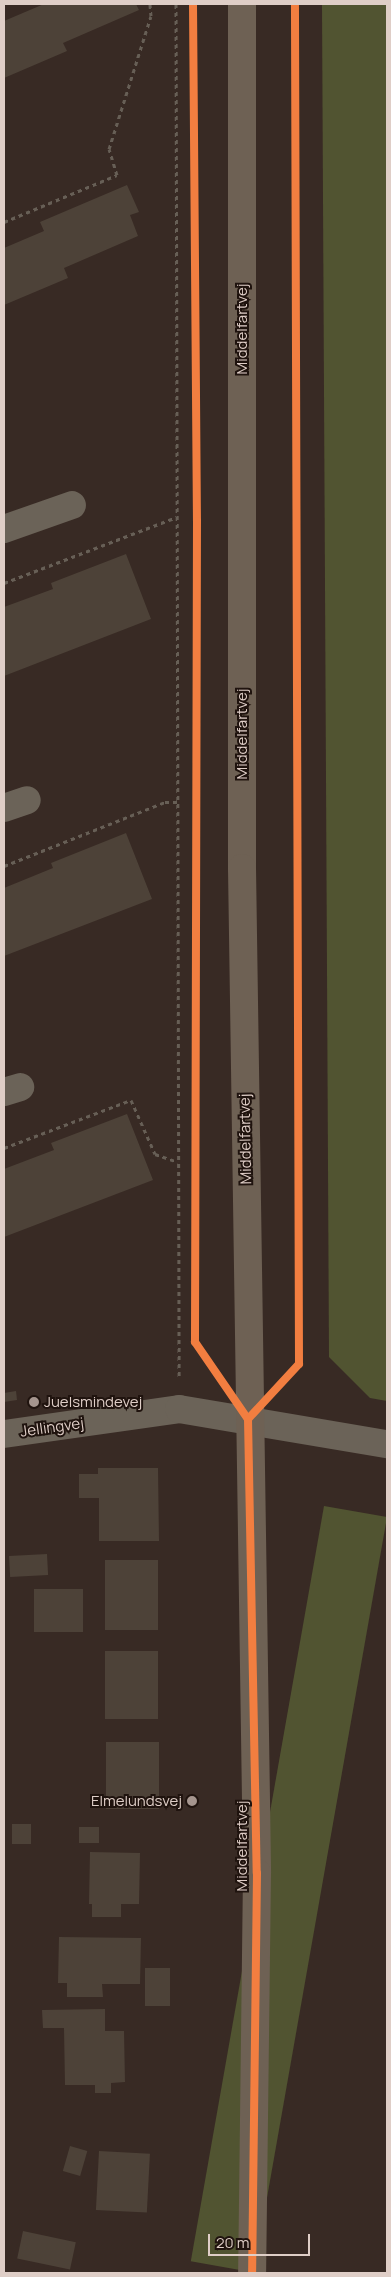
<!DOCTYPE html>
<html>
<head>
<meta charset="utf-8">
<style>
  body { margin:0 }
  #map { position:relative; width:391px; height:2277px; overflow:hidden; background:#382a24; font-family:Manrope,sans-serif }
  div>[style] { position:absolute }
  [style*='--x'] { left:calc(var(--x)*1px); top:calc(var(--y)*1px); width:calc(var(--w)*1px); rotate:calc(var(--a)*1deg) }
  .green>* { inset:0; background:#515431; transform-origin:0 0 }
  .building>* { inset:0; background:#4d4238; transform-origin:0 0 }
  .path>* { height:3px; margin-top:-1.5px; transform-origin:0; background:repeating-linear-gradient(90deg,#675f56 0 4px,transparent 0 8px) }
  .minor>* { height:28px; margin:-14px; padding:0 14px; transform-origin:14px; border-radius:14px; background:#6b6358 }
  .major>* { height:28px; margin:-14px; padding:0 14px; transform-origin:14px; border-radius:14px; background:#6e6154 }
  .cycleway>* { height:8px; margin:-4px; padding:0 4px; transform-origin:4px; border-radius:4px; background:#f27e40 }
  .dots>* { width:14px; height:14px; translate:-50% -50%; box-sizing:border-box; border:2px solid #1f130e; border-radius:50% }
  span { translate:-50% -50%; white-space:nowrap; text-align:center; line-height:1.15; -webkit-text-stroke:4px #1f130e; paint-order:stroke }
  .street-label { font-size:15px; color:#dfcec7 }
  .poi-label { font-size:15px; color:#dfcec7 }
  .left { translate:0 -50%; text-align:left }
  .right { translate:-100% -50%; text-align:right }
  .frame { position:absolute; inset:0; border:5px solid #dfcec7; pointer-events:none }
  .scale { position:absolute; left:208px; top:2234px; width:102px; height:22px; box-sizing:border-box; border:2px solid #dfcec7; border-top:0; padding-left:6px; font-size:15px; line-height:18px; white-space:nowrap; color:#dfcec7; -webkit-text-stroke:4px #1f130e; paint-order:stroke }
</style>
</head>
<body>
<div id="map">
  <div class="green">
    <div style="clip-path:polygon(322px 4px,387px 4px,387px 1401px,370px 1398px,329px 1357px)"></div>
    <div style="left:324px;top:1506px;width:64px;height:767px;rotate:10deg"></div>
  </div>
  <div class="building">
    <div style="clip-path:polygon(44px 4px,136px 4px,139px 10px,63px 43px,67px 51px,4px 78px,4px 21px)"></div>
    <div style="clip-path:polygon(127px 185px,139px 212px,130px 215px,138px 236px,64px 268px,68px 278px,4px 305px,4px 248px,44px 231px,40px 222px)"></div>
    <div style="clip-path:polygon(126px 554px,151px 619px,4px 676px,4px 607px,53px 589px,51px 583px)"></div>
    <div style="clip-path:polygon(126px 833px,152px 899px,4px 956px,4px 888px,53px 868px,51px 863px)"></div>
    <div style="clip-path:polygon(127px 1114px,153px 1180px,4px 1237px,4px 1169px,54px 1150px,51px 1143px)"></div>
    <div style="clip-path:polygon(16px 1391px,17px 1400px,4px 1402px,4px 1393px)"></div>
    <div style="clip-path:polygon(98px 1468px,158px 1468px,159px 1541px,99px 1541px,99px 1498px,79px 1498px,79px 1474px,98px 1474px)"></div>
    <div style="left:47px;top:1554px;width:21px;height:38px;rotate:87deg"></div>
    <div style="left:105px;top:1560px;width:53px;height:70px"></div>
    <div style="left:34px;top:1589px;width:49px;height:43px"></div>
    <div style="left:105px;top:1651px;width:53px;height:68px"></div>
    <div style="left:106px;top:1742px;width:53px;height:67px"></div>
    <div style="left:12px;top:1824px;width:19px;height:20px"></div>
    <div style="left:99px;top:1827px;width:16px;height:20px;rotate:90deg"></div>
    <div style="clip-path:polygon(90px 1852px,140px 1853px,139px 1904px,121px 1904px,121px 1917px,92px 1917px,92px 1904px,89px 1904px)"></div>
    <div style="clip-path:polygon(59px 1937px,141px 1938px,140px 1984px,102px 1984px,103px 1997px,67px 1997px,67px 1983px,58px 1983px)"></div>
    <div style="left:145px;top:1968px;width:25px;height:38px"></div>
    <div style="clip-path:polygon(105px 2009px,105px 2031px,124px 2031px,125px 2082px,111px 2083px,111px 2093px,95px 2093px,95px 2085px,65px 2085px,64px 2028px,43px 2028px,42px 2010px)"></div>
    <div style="left:70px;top:2146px;width:18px;height:26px;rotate:16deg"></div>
    <div style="left:99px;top:2151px;width:51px;height:59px;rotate:3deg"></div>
    <div style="left:23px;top:2231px;width:54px;height:28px;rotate:12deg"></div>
  </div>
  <div class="path">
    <div style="--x:176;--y:4;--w:1375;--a:89.87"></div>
    <div style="--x:4;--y:222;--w:122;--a:-22.6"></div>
    <div style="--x:117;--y:175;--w:27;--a:-107"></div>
    <div style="--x:109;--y:149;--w:139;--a:-72.5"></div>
    <div style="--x:151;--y:16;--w:12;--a:-95"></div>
    <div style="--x:4;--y:583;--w:185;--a:-20.9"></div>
    <div style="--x:4;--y:866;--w:173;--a:-21.7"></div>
    <div style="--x:165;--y:802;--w:12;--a:0"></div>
    <div style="--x:4;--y:1148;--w:136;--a:-20.7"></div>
    <div style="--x:131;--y:1100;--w:59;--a:66"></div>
    <div style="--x:155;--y:1154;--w:24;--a:19"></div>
  </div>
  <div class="minor">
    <div style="--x:4;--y:529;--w:72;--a:-19.4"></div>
    <div style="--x:4;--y:808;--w:24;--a:-19"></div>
    <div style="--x:4;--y:1092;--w:17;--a:-17"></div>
    <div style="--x:4;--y:1434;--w:177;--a:-8.1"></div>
    <div style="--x:179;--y:1409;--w:211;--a:9.6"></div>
  </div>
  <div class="major">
    <div style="--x:242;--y:4;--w:864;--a:90"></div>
    <div style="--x:242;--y:868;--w:1005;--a:89.14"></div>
    <div style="--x:257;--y:1873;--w:400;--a:90.7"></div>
  </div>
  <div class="cycleway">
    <div style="--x:193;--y:4;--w:517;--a:89.56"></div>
    <div style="--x:197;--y:521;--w:821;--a:90.14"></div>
    <div style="--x:195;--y:1342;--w:93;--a:55.5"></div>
    <div style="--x:248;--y:1419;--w:75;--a:-47.2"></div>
    <div style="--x:299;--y:1364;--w:1360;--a:-90.17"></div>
    <div style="--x:248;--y:1419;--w:454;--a:88.9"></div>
    <div style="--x:257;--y:1873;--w:400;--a:90.7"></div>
  </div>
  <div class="dots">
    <div style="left:34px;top:1402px;background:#a5958e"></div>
    <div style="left:192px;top:1801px;background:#a5958e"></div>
  </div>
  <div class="street-label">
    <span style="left:242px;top:329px;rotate:-90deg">Middelfartvej</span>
    <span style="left:242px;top:734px;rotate:-90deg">Middelfartvej</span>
    <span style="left:245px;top:1139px;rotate:-91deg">Middelfartvej</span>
    <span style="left:52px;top:1427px;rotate:-8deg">Jellingvej</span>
    <span style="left:242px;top:1846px;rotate:-90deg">Middelfartvej</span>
  </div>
  <div class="poi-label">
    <span class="left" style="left:44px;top:1402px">Juelsmindevej</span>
    <span class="right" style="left:182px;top:1801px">Elmelundsvej</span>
  </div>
  <div class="frame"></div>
  <div class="scale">20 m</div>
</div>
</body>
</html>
